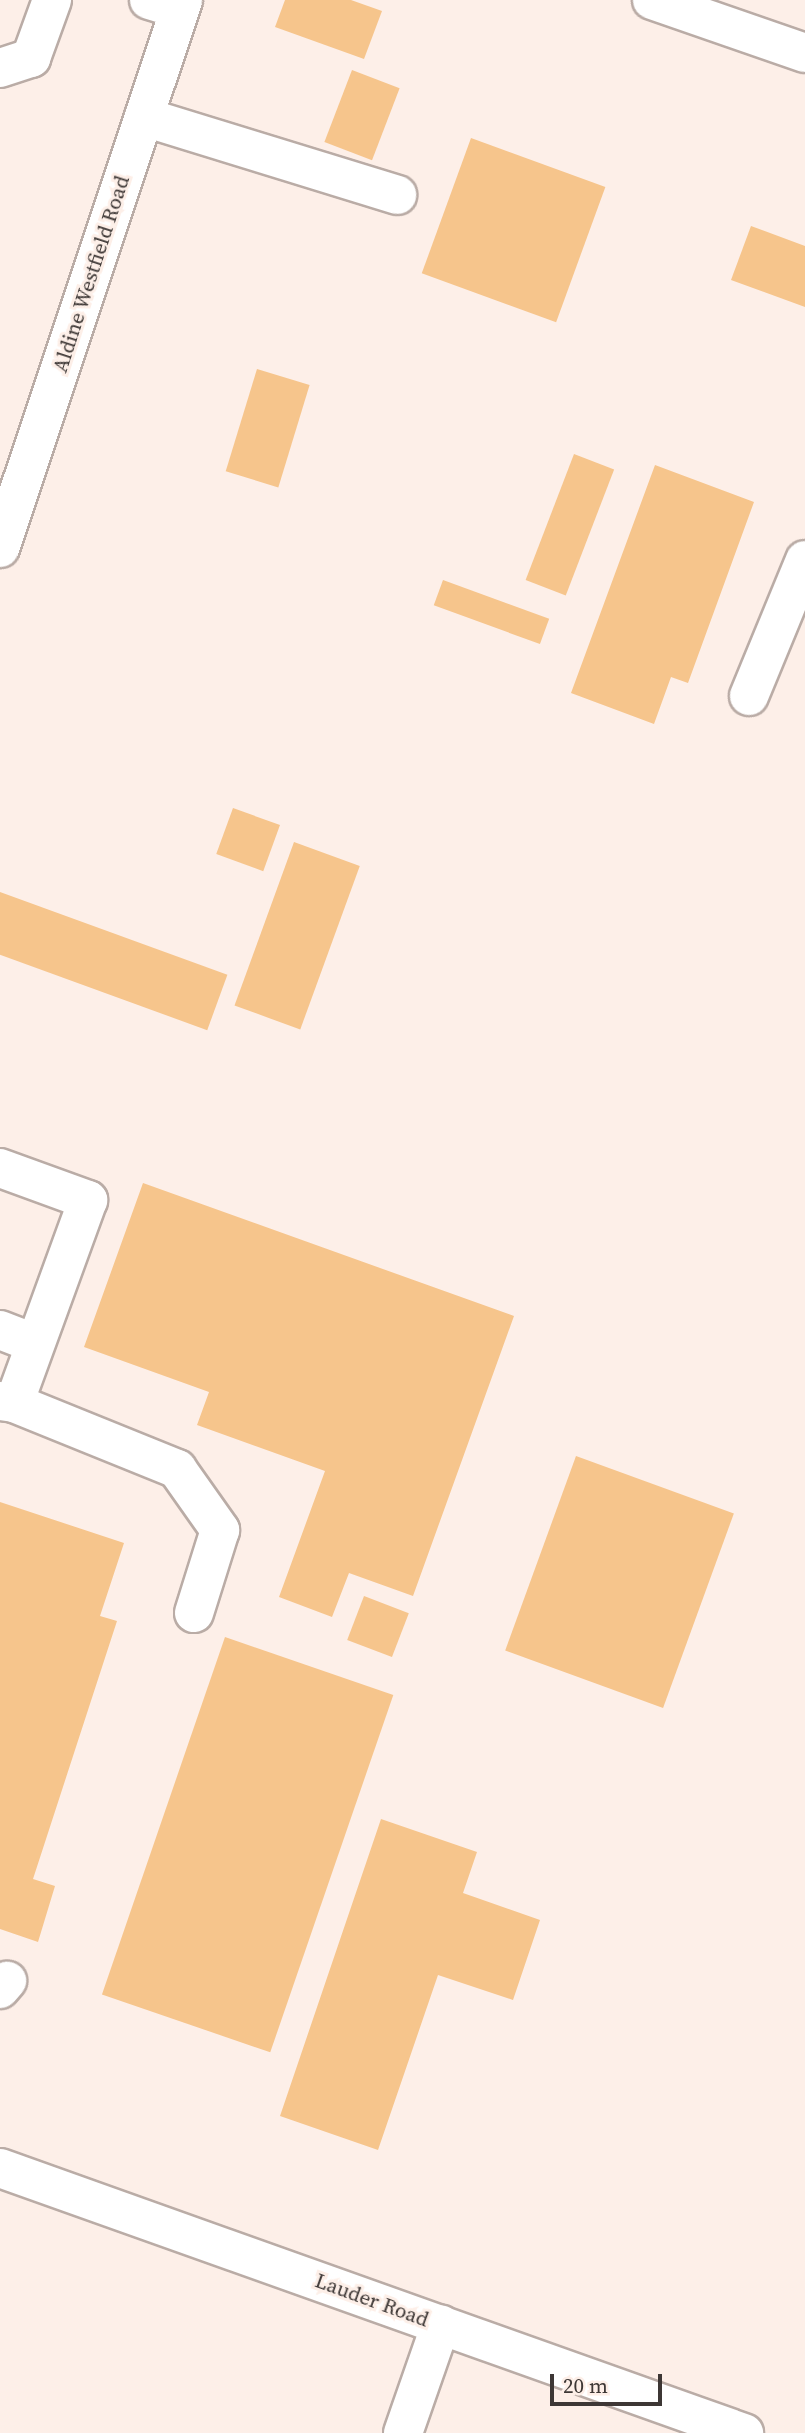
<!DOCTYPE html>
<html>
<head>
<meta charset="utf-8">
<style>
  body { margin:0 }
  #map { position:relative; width:805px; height:2433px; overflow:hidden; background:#fdefe8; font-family:"Source Serif 4",serif }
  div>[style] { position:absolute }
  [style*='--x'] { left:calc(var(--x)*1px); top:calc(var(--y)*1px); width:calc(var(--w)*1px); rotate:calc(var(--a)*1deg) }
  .building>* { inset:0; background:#f6c58c; transform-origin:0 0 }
  .roads { filter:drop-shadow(2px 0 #baaca6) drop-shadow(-2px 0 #baaca6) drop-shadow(0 2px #baaca6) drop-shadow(0 -2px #baaca6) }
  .minor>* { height:38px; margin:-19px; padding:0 19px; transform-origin:19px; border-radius:19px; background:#fff }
  .major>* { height:38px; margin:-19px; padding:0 19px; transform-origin:19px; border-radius:19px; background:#fff }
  span { translate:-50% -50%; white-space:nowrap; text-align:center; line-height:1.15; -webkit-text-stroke:6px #fdefe8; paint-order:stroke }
  .street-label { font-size:21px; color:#3d3735 }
  .scale { position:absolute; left:550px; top:2374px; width:112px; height:32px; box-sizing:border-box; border:4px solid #3d3735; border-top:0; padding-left:9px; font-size:21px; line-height:24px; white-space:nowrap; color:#3d3735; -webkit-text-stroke:5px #fdefe8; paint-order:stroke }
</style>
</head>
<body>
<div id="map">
  <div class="building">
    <div style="clip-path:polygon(285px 0,351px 0,382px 11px,364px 59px,275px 27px)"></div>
    <div style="left:352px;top:70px;width:51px;height:77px;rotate:21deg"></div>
    <div style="left:471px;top:138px;width:143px;height:144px;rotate:20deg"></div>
    <div style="clip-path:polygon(751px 226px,805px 246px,805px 307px,731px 280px)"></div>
    <div style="left:257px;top:369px;width:55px;height:107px;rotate:17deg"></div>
    <div style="left:574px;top:454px;width:43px;height:135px;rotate:21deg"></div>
    <div style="clip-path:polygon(655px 465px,754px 502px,688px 683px,671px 677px,654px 724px,571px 693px)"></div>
    <div style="left:443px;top:580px;width:113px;height:27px;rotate:20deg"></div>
    <div style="left:233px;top:808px;width:50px;height:49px;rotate:20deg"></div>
    <div style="left:294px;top:842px;width:70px;height:174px;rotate:20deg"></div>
    <div style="left:0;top:892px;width:242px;height:59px;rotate:20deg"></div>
    <div style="clip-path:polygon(143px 1183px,514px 1316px,413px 1596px,349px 1573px,332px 1617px,279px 1597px,325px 1471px,197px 1425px,209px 1392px,84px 1347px)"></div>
    <div style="left:576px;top:1456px;width:168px;height:207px;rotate:20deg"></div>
    <div style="clip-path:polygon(0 1502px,124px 1543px,100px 1616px,117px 1621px,33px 1879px,55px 1886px,38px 1942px,0 1929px)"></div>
    <div style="left:364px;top:1596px;width:48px;height:47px;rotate:21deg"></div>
    <div style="left:225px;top:1637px;width:178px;height:378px;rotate:19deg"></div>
    <div style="clip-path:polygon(381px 1819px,477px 1852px,463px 1893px,540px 1920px,513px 2000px,438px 1975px,378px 2150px,280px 2116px)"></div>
  </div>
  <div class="roads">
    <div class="minor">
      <div style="--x:149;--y:0;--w:31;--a:17"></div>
      <div style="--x:652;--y:0;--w:162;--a:19.1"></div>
      <div style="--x:0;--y:68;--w:33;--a:-18"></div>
      <div style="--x:31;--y:58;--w:62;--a:-70.1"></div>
      <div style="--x:144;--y:117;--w:265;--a:17.1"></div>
      <div style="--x:749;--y:696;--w:147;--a:-67.6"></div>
      <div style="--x:0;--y:1168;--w:94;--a:20"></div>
      <div style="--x:88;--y:1200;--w:216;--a:110"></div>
      <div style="--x:14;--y:1403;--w:14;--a:-172"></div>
      <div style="--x:0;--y:1330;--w:36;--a:21"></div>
      <div style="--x:14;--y:1403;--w:176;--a:22"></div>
      <div style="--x:177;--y:1469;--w:75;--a:54.8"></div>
      <div style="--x:220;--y:1530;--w:87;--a:107.4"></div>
      <div style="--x:0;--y:1989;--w:11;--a:-49"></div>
      <div style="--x:0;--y:2168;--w:790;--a:19.61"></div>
      <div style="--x:403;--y:2433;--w:115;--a:-70.8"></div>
    </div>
    <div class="major">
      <div style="--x:0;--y:548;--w:578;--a:-71.53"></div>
    </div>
  </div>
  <div class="street-label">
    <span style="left:91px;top:274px;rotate:-72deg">Aldine Westfield Road</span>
    <span style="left:372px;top:2300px;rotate:20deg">Lauder Road</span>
  </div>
  <div class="scale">20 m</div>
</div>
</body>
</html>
